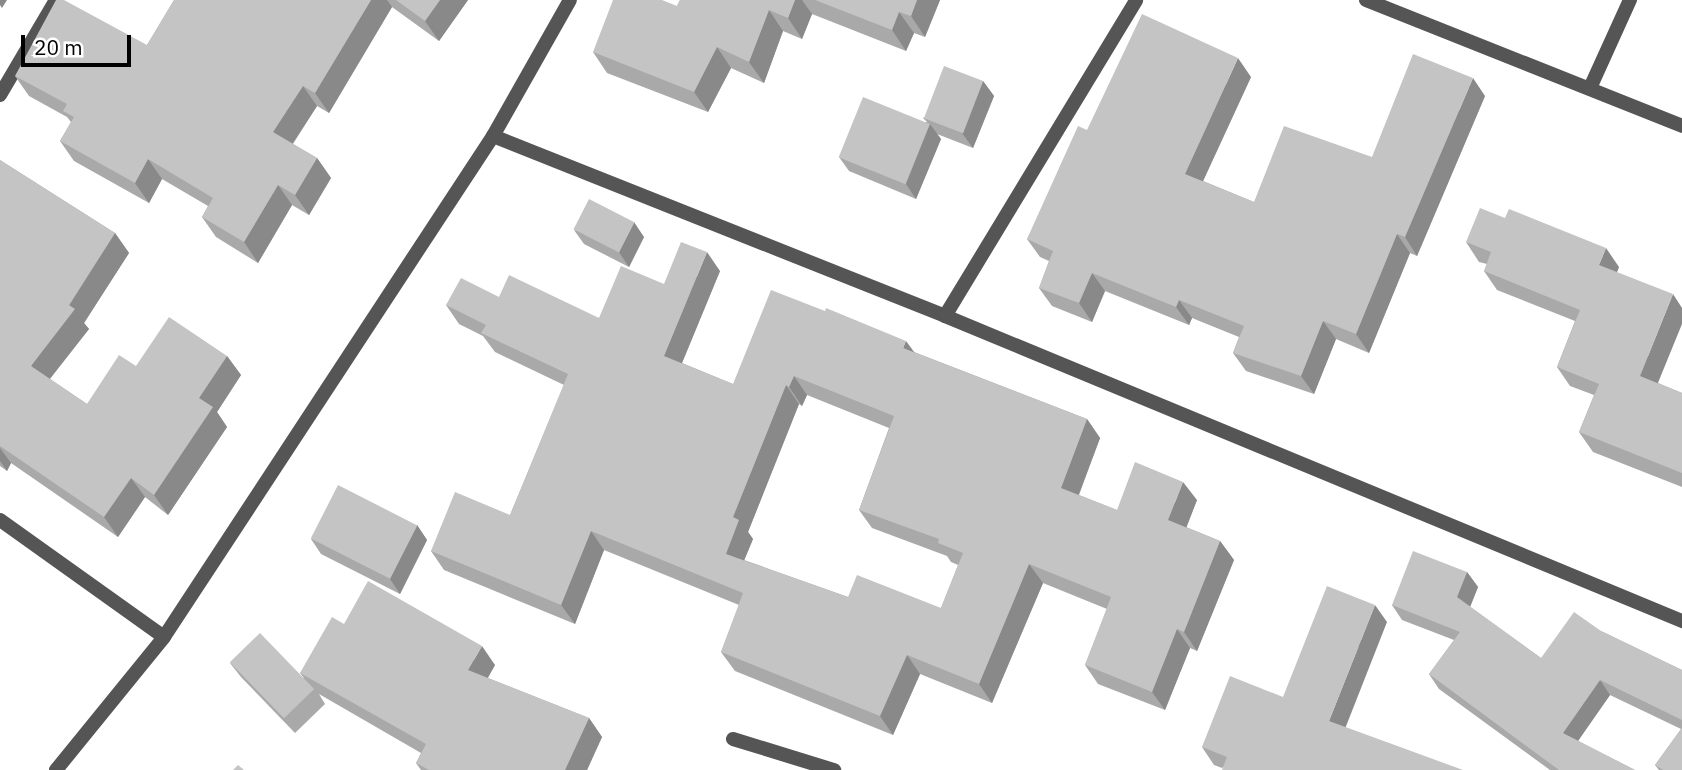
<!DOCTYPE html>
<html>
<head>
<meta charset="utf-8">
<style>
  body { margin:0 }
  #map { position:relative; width:1682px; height:770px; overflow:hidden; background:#fff; font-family:"IBM Plex Sans",sans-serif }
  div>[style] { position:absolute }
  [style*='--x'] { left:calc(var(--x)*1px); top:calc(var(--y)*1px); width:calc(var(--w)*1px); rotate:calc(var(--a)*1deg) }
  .street>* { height:14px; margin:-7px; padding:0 7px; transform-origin:7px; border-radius:7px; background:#555 }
  .wall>* { inset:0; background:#a9a9a9 }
  .shaded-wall>* { inset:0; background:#898989 }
  .building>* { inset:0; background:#c4c4c4; transform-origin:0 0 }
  span { translate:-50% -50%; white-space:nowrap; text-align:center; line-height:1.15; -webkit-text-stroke:7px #fff; paint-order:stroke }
  .scale { position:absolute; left:21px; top:35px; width:110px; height:32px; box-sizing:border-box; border:4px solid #000; border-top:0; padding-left:9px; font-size:21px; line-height:24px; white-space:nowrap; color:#000; -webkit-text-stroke:5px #fff; paint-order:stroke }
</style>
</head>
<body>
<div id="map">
  <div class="street">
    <div style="--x:1366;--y:0;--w:340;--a:21.7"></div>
    <div style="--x:1590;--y:88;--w:97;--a:-65.6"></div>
    <div style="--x:0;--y:95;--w:110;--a:-59.5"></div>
    <div style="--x:493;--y:136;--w:487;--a:21.7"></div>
    <div style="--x:945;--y:316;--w:798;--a:22.48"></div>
    <div style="--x:945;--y:316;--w:369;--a:-58.8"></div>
    <div style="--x:0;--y:520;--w:201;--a:35.5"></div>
    <div style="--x:733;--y:739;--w:106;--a:17.1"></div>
    <div style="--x:56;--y:770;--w:171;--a:-50.9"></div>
    <div style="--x:164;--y:637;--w:599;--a:-56.71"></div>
    <div style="--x:493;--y:136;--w:156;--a:-60.5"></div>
  </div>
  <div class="wall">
    <div style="clip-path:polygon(174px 0,468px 0,439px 41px,392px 7px,329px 113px,317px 106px,293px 144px,317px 158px,331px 178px,309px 215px,292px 205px,258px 263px,216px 237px,202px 217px,208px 206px,162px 179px,149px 203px,74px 161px,60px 141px,71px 122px,67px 117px,29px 96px,15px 76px,147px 45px)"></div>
    <div style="clip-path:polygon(680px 0,940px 0,925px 37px,914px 33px,906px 51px,812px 14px,802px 39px,783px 31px,764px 83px,731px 68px,708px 112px,607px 73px,593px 52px,677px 6px)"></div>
    <div style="clip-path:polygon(1251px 77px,1203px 181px,1254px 202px,1372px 157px,1485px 96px,1417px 256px,1410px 253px,1369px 353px,1336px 339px,1314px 394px,1246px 371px,1233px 353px,1239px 337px,1192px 318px,1189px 325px,1105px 291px,1092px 322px,1052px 306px,1039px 288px,1049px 261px,1040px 257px,1027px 239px,1087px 130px)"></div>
    <div style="clip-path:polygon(983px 81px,994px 96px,973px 148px,937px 134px,941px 139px,916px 199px,849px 171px,839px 157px,927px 122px,923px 118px)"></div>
    <div style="clip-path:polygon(0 160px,115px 233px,129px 253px,84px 323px,89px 329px,50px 379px,87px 404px,136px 366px,227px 356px,241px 375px,217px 412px,227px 427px,168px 515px,145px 497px,118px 537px,11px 463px,7px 471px,0 466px)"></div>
    <div style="clip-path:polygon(574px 230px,644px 237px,629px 267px,584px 244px)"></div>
    <div style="clip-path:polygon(1466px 242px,1619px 267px,1617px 272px,1658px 383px,1682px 393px,1682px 487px,1593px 452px,1579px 432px,1594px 395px,1570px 386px,1557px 367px,1575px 321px,1497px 290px,1484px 271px,1487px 264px,1479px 262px)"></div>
    <div style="clip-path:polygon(evenodd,720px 271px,682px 363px,733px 384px,914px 352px,1087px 419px,1100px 438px,1079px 495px,1117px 510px,1197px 500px,1186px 527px,1220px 541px,1234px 560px,1197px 651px,1190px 648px,1165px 710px,1098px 684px,1085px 665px,1107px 609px,1043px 583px,992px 703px,920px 674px,893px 735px,735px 671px,721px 652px,739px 605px,604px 550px,575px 624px,444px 570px,431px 551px,510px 515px,564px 385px,495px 352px,483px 336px,459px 324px,446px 305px,499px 297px,599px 318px,664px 284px,720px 271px,807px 395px,889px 428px,859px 510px,872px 528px,947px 556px,951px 562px,958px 565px,941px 608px,848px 597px,744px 560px,753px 539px,748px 532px,799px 404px,802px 406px,807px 395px)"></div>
    <div style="clip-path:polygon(417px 525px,427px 540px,400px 594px,321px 554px,311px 539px)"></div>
    <div style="clip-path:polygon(1467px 572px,1478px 587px,1470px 607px,1541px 658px,1601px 631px,1682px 670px,1682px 770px,1659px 770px,1655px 765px,1681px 729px,1610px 695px,1578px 741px,1635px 770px,1550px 770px,1439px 689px,1429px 674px,1454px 640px,1402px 620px,1392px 605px)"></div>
    <div style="clip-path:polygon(1387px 622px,1222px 768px,1214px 765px,1202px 747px,1283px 697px)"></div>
    <div style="clip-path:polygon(344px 624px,495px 665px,488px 678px,589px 718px,602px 737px,587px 770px,421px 770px,416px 763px,421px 753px,319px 694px,325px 704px,295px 733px,241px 677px,230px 663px,304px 678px,300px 673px)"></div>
  </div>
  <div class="shaded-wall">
    <div style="clip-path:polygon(0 0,7px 0,2px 8px,0 5px)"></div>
    <div style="clip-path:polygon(371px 0,387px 0,392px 7px,329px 113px,315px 93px)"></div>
    <div style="clip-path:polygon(440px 0,468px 0,439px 41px,425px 21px)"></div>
    <div style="clip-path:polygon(795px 0,802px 0,812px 14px,802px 39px,788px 18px)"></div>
    <div style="clip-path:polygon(917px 0,940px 0,925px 37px,911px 16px)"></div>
    <div style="clip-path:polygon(769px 10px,783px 31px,764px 83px,749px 62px)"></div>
    <div style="clip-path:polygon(899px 12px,914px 33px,906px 51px,892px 30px)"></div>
    <div style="clip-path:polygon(717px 47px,731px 68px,708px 112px,694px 92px)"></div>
    <div style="clip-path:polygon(1238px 58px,1251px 77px,1198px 192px,1185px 174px)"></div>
    <div style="clip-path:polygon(1473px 78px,1485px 96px,1417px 256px,1405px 237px)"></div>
    <div style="clip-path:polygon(983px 81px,994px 96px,973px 148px,962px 133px)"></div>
    <div style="clip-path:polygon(303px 86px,317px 106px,287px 152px,273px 132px)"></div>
    <div style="clip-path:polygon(930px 124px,941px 139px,916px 199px,906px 184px)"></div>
    <div style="clip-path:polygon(317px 158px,331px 178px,309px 215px,295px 195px)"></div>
    <div style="clip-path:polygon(148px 159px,162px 179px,149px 203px,135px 183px)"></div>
    <div style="clip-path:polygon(278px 185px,292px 205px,258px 263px,244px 242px)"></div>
    <div style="clip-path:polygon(634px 222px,644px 237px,629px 267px,619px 252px)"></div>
    <div style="clip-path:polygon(115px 233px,129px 253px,84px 323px,89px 329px,44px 386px,31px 366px)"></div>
    <div style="clip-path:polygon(1397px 234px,1410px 253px,1369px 353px,1356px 334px)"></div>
    <div style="clip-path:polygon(1606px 248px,1619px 267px,1612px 284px,1599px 265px)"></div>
    <div style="clip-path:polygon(707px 252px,720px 271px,677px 375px,664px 356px)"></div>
    <div style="clip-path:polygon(1092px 273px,1105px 291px,1092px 322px,1079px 303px)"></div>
    <div style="clip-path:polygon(1673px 294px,1682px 308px,1682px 324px,1653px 395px,1640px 376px)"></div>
    <div style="clip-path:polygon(1179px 300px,1192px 318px,1189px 325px,1176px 307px)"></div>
    <div style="clip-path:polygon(1323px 321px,1336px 339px,1314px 394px,1301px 376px)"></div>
    <div style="clip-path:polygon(906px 341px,920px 360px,903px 348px)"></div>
    <div style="clip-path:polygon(227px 356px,241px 375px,217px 412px,227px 427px,168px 515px,154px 495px,199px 398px)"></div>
    <div style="clip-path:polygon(794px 376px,807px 395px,802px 406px,789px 387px)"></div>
    <div style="clip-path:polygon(786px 385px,799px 404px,748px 532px,753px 539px,739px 573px,726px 554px,733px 517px)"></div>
    <div style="clip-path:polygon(1087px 419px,1100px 438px,1074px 507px,1061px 488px)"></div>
    <div style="clip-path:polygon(0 448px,11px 463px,7px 471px,0 461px)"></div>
    <div style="clip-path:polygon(131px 478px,145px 497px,118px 537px,104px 517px)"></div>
    <div style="clip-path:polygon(1183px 482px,1197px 500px,1182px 539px,1168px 520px)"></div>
    <div style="clip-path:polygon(417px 525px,427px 540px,400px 594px,390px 579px)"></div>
    <div style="clip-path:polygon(591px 531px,604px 550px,575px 624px,561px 605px)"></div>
    <div style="clip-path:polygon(1220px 541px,1234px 560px,1197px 651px,1184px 632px)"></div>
    <div style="clip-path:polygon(1029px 564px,1043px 583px,992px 703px,979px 684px)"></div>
    <div style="clip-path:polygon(1467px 572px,1478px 587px,1468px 612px,1457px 597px)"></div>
    <div style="clip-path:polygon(1375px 605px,1387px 622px,1341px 739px,1329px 721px)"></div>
    <div style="clip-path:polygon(1177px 629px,1190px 648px,1165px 710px,1152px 692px)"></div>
    <div style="clip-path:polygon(482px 646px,495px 665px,481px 689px,468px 670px)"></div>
    <div style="clip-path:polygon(907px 655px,920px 674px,893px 735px,880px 716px)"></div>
    <div style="clip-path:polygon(1600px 680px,1610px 695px,1573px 748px,1563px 733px)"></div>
    <div style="clip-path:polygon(589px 718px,602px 737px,587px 770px,565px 770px)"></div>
  </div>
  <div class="building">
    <div style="clip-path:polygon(56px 0,64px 0,147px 45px,174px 0,371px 0,315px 93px,303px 86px,273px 132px,317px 158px,295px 195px,278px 185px,244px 242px,202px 217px,213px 198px,148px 159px,135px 183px,60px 141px,74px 117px,63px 111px,67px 104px,15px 76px)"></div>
    <div style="clip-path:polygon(396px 0,440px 0,425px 21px)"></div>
    <div style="clip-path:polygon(613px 0,662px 0,677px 6px,680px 0,795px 0,788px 18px,769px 10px,749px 62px,717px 47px,694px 92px,593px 52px)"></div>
    <div style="clip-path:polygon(815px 0,917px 0,911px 16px,899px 12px,892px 30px)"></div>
    <div style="clip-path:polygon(1142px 14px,1238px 58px,1185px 174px,1254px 202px,1284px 126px,1372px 157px,1413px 54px,1473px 78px,1405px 237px,1397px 234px,1356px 334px,1323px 321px,1301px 376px,1233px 353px,1244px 326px,1179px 300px,1176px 307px,1092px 273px,1079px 303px,1039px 288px,1053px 251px,1027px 239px,1078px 126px,1087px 130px)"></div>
    <div style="left:944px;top:66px;width:42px;height:56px;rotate:21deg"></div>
    <div style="left:863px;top:97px;width:72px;height:65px;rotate:22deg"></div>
    <div style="clip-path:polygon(0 160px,115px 233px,69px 305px,75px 309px,31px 366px,87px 404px,119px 355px,136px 366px,169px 317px,227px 356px,199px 398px,213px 407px,154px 495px,131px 478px,104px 517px,0 446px)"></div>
    <div style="left:589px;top:199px;width:51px;height:34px;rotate:27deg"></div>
    <div style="clip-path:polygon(1480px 208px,1505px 218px,1509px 209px,1606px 248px,1599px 265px,1673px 294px,1640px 376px,1682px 393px,1682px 473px,1579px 432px,1599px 384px,1557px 367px,1580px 310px,1484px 271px,1491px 252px,1466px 242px)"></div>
    <div style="clip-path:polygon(evenodd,681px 242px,707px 252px,664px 356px,733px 384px,771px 290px,825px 311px,826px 308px,906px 341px,903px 348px,1087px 419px,1061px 488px,1117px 510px,1135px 462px,1183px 482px,1168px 520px,1220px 541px,1184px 632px,1177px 629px,1152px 692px,1085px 665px,1111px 597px,1029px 564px,979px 684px,907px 655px,880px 716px,721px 652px,743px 593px,591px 531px,561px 605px,431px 551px,455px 492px,510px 515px,568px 374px,481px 333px,486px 325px,446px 305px,461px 278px,499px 297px,509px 275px,599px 318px,621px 266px,664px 284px,681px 242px,794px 376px,894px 416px,859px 510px,939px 539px,938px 543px,963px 553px,941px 608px,857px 575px,848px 597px,726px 554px,739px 520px,733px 517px,786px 385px,789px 387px,794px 376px)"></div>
    <div style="left:338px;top:485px;width:89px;height:60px;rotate:27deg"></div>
    <div style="clip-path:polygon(1413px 551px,1467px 572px,1457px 597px,1541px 658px,1574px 612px,1601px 631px,1682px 670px,1682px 720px,1600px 680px,1563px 733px,1635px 770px,1559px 770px,1429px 674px,1460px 632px,1392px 605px)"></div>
    <div style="clip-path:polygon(368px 581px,482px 646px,468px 670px,589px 718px,565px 770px,429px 770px,416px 763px,426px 744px,300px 673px,332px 617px,344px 624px)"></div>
    <div style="clip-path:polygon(1327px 586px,1375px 605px,1329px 721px,1463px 770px,1222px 770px,1227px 757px,1202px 747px,1230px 676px,1283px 697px)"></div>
    <div style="left:260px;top:633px;width:78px;height:42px;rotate:46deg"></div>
    <div style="clip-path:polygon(1682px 728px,1682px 770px,1663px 770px,1655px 765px)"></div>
    <div style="clip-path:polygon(238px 765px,244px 770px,233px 770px)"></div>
  </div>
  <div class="scale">20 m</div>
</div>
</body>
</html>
